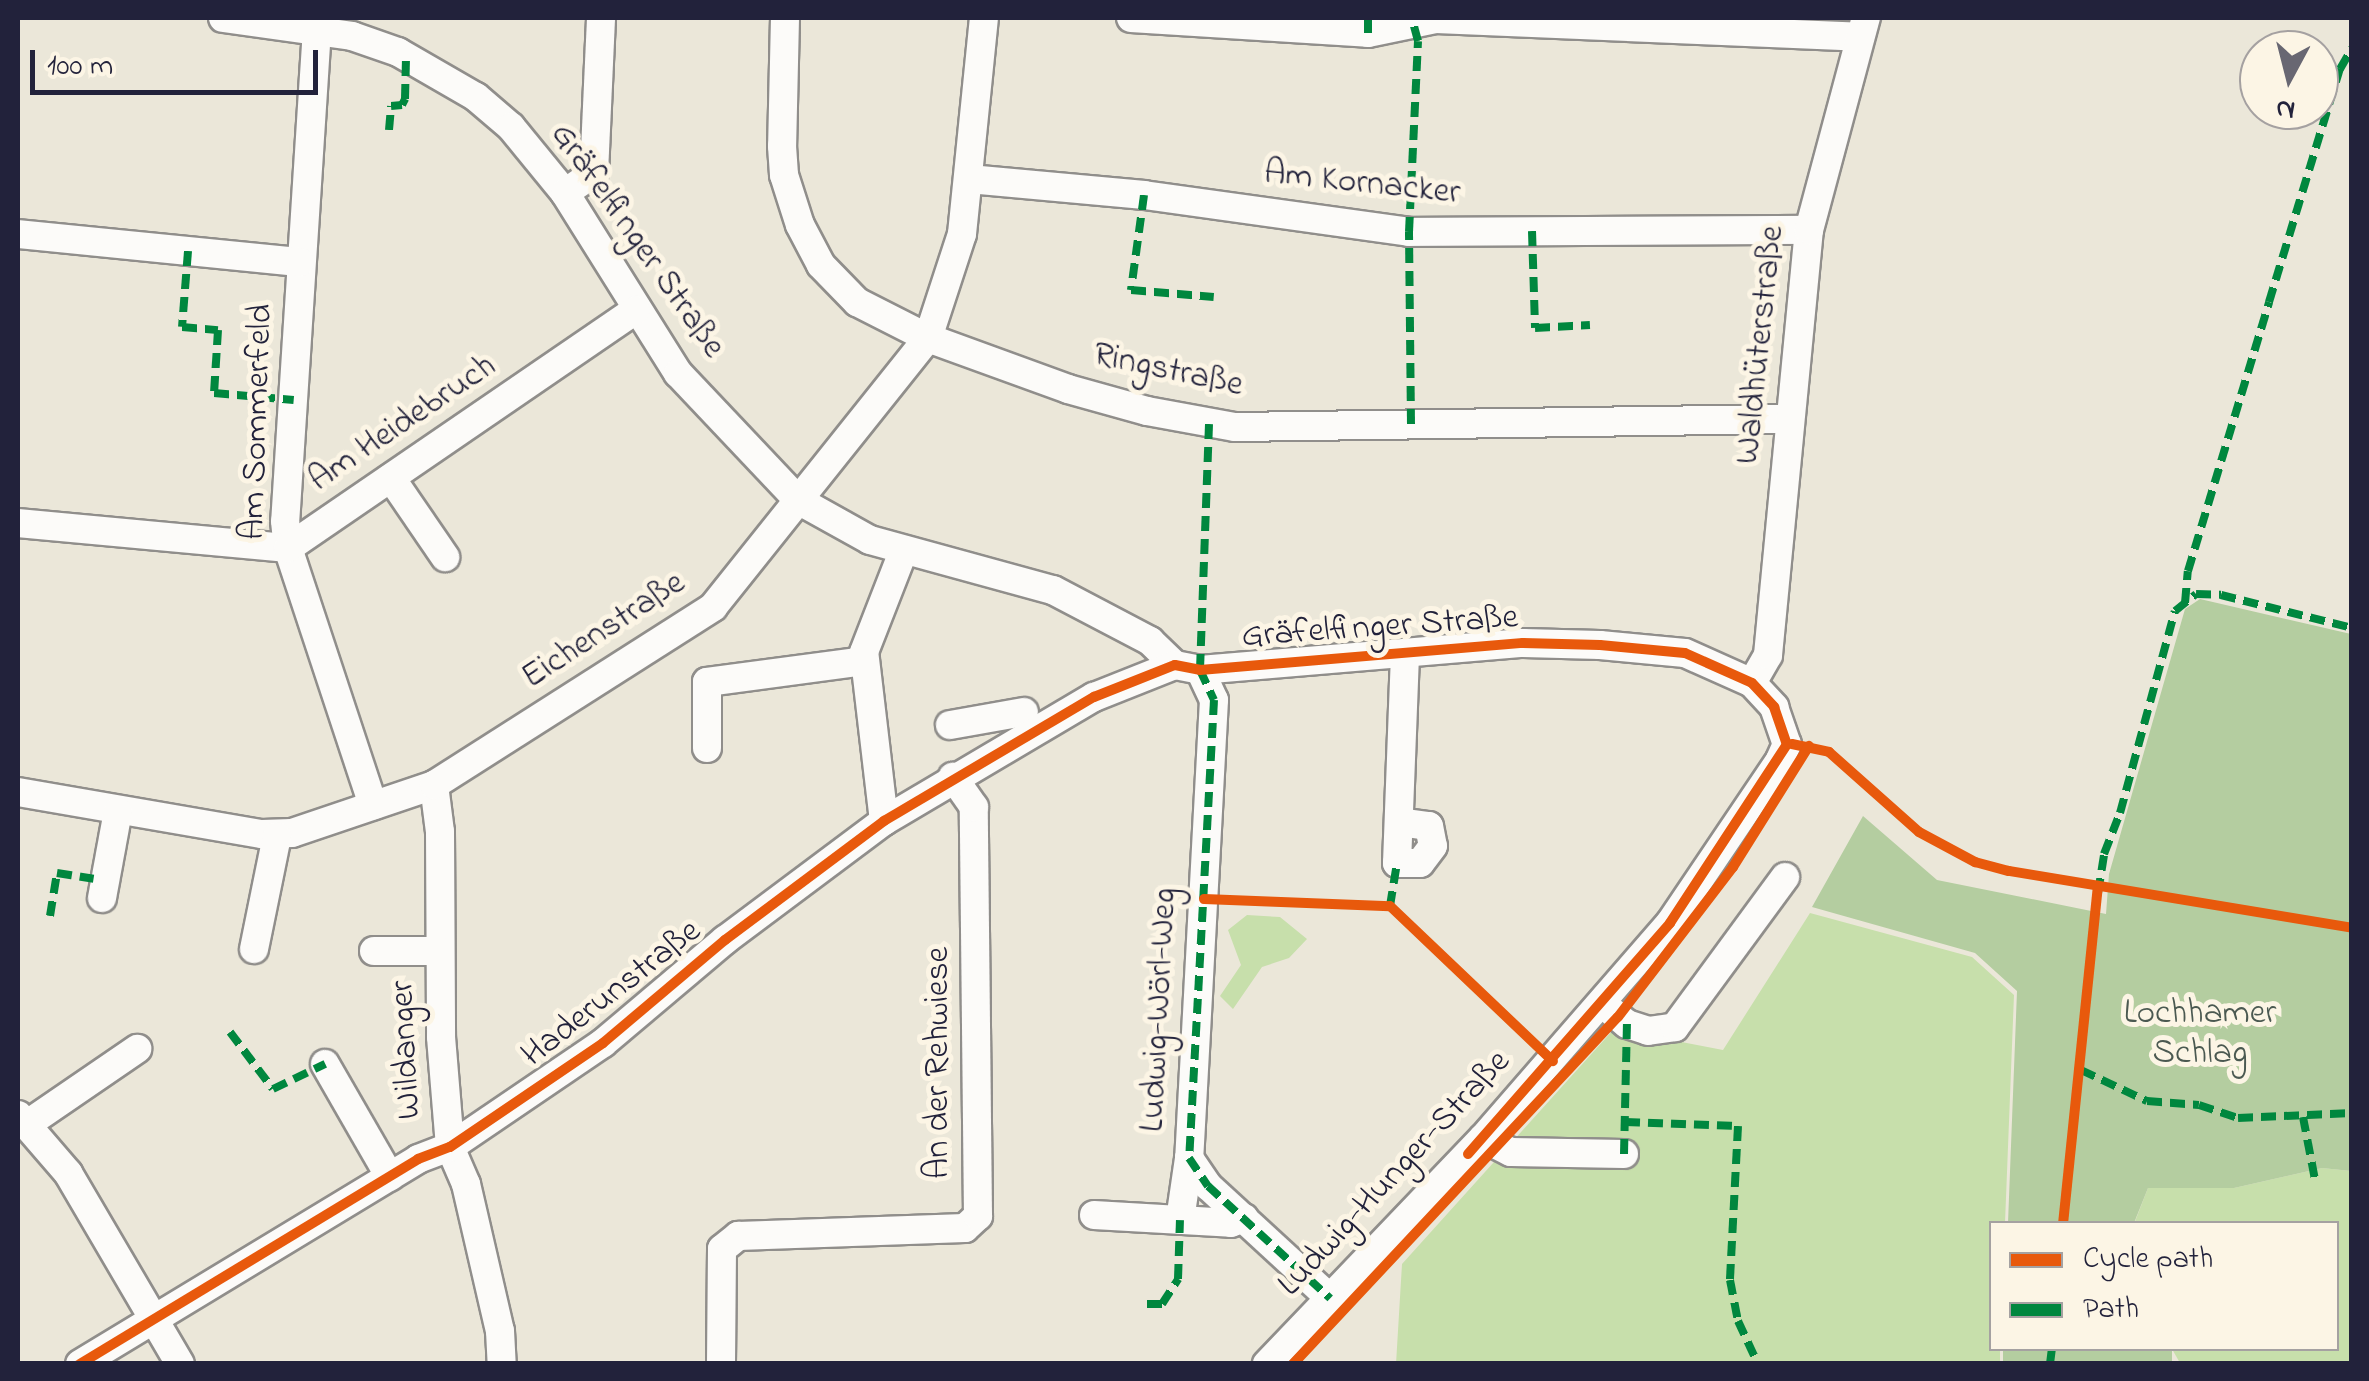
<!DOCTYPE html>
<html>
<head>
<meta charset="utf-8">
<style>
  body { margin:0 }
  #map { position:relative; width:2369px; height:1381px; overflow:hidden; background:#ebe7d9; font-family:"Indie Flower",sans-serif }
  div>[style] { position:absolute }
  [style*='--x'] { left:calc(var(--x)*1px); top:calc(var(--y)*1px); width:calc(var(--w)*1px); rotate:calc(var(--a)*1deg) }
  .green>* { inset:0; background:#c7dfab }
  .forest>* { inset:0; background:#b4cda0; transform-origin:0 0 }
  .roads { filter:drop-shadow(2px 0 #908e8b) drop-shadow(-2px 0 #908e8b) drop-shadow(0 2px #908e8b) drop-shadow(0 -2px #908e8b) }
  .minor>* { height:28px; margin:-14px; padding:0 14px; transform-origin:14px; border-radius:14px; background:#fcfbf9 }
  .quiet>* { height:8px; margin-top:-4px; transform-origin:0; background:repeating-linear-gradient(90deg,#00873e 0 15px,transparent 0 23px) }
  .cycleway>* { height:10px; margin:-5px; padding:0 5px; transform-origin:5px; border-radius:5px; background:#e8590c }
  span { translate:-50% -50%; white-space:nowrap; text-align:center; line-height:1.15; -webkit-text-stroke:10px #fcf5e5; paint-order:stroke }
  .street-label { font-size:35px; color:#22223b }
  .park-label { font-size:35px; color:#4b5951 }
  .frame { position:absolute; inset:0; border:20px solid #22223b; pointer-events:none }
  .legend { position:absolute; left:1989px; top:1221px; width:350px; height:130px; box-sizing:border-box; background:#fcf5e5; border:2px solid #a5a1a1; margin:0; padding:12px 18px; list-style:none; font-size:30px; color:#22223b }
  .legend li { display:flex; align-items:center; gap:20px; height:50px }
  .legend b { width:50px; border:2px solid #a5a1a1 }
  .north { position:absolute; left:2239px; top:30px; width:100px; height:100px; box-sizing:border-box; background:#fcf5e5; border:2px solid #a5a1a1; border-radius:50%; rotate:187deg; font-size:28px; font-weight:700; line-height:40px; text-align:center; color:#22223b }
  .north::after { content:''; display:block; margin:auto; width:35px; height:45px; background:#686772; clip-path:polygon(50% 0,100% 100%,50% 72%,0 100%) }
  .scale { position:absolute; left:30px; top:50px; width:288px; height:45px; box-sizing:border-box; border:5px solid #22223b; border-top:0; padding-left:12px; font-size:30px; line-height:35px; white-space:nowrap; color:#22223b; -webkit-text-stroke:8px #fcf5e5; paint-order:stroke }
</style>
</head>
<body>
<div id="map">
  <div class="green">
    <div style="clip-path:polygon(1810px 913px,1972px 957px,2014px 995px,2005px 1223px,1992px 1224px,1992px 1348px,2000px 1349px,2000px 1363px,1396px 1364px,1402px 1264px,1614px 1029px,1723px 1050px)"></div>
    <div style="clip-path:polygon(1247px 915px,1280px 917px,1307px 939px,1289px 958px,1262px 967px,1233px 1009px,1220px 996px,1241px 965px,1228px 930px)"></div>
    <div style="clip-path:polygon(2322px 1168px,2351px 1171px,2351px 1363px,2180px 1363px,2172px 1349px,2336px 1348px,2336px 1224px,2134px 1224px,2148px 1188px,2234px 1188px)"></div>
  </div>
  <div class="forest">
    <div style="clip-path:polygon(2200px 599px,2351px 634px,2351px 1171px,2322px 1168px,2234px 1188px,2148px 1188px,2134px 1223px,2008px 1223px,2017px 991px,1975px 953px,1812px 907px,1863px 816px,1937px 880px,2106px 914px,2109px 874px,2185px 609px)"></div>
    <div style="left:2003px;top:1349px;width:169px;height:14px"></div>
  </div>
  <div class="roads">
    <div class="minor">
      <div style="--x:223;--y:18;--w:130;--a:7.9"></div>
      <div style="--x:352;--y:36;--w:49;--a:19.2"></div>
      <div style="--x:398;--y:52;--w:90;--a:30"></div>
      <div style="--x:476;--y:97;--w:46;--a:40.6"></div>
      <div style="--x:511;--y:127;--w:85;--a:50.7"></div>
      <div style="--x:565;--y:193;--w:213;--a:57.9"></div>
      <div style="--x:678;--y:373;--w:175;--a:46.6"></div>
      <div style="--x:798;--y:500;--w:82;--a:29.1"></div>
      <div style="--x:870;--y:540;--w:190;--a:15.3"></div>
      <div style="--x:1053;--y:590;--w:110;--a:27.7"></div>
      <div style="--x:1150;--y:641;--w:35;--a:44"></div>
      <div style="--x:1175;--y:665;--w:25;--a:11"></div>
      <div style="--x:1200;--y:670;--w:324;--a:-4.8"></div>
      <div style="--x:1523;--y:643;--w:77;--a:1.5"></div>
      <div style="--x:1600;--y:645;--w:85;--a:5.4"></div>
      <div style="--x:1685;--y:653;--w:73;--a:24.1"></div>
      <div style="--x:1752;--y:683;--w:33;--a:47"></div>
      <div style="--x:1774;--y:707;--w:39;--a:71"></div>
      <div style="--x:1787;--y:744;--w:17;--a:114"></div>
      <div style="--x:1780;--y:760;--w:197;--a:124"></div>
      <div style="--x:1670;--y:923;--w:285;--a:131"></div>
      <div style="--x:1483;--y:1138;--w:313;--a:133.7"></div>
      <div style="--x:785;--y:18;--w:128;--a:91.3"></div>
      <div style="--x:782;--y:146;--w:29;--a:86"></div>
      <div style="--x:784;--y:175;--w:52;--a:72.3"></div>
      <div style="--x:800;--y:225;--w:45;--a:62.3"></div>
      <div style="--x:821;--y:265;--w:52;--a:45.8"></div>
      <div style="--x:857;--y:302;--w:80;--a:26.9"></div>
      <div style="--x:928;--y:338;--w:149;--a:20"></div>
      <div style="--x:1068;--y:389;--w:82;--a:15.6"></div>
      <div style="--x:1147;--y:411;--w:89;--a:10.3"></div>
      <div style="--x:1235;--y:427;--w:553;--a:-0.83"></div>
      <div style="--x:1131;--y:18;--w:237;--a:3.6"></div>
      <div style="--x:1368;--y:33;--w:69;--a:-11.6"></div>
      <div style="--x:1436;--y:19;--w:424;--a:2.4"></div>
      <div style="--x:317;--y:29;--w:493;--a:93.7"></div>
      <div style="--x:285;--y:521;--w:27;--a:84"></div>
      <div style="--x:288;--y:548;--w:271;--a:71.7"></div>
      <div style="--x:969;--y:179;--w:176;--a:5.2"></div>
      <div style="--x:1144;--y:195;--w:268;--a:7.9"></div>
      <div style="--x:1409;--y:232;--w:400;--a:-0.3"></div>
      <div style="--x:565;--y:193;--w:35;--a:-35"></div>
      <div style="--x:594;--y:173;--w:155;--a:-87.4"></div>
      <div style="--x:18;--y:234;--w:283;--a:5.7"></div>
      <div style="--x:391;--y:478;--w:96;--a:55.6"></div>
      <div style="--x:18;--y:523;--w:271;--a:5.3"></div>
      <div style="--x:288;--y:548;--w:421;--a:-34.4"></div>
      <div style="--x:1200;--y:670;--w:33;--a:65"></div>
      <div style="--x:1214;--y:700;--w:459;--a:93.1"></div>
      <div style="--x:1189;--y:1158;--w:34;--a:56"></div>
      <div style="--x:1208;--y:1186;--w:166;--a:42.6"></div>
      <div style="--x:1752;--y:683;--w:32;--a:-60"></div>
      <div style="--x:1768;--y:655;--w:427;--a:-84.5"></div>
      <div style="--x:1809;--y:230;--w:220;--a:-75"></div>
      <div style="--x:950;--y:725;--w:75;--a:-10"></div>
      <div style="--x:707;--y:748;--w:66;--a:-90"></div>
      <div style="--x:707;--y:682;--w:158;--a:-7.6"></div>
      <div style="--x:434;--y:785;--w:47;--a:82.7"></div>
      <div style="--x:440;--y:832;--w:205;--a:89.7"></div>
      <div style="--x:441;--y:1037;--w:110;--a:85.3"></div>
      <div style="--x:450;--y:1147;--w:40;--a:66.6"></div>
      <div style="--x:466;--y:1184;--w:151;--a:77"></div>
      <div style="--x:500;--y:1331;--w:33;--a:87"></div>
      <div style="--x:18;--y:792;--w:248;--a:9.8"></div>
      <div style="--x:262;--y:834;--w:30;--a:-2"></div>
      <div style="--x:292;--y:833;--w:150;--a:-18.7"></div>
      <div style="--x:434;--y:785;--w:331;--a:-32.5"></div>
      <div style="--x:713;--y:607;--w:344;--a:-51.4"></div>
      <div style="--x:928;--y:338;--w:109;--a:-71.9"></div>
      <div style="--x:962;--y:234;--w:217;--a:-84.2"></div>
      <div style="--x:884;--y:821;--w:170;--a:-96.7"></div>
      <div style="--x:864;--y:652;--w:107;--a:-68.7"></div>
      <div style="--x:1399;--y:822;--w:30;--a:8"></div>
      <div style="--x:1429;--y:826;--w:20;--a:79"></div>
      <div style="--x:1433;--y:846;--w:21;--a:127"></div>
      <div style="--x:1420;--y:863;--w:23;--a:180"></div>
      <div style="--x:1397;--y:863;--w:208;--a:-87.8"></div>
      <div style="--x:102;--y:898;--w:88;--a:-79.6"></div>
      <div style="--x:254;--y:949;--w:115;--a:-78.5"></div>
      <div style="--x:374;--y:951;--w:65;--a:0"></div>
      <div style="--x:1603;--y:1004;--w:31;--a:40"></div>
      <div style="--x:1627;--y:1024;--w:22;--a:18"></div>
      <div style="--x:1648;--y:1031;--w:27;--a:-8"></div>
      <div style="--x:1675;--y:1027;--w:186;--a:-53.7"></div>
      <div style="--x:325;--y:1064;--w:130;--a:60.1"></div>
      <div style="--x:18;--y:1115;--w:77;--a:49.2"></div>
      <div style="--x:68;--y:1173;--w:221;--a:59.6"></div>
      <div style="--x:26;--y:1125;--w:135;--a:-34.4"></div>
      <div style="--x:1483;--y:1138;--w:31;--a:27"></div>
      <div style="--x:1511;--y:1152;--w:113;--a:1"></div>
      <div style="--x:1094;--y:1215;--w:137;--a:3.3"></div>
      <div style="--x:1231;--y:1223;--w:14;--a:-21"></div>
      <div style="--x:1180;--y:1220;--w:63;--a:-81.7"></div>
      <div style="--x:80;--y:1364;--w:395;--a:-31.2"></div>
      <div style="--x:418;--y:1159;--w:34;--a:-21"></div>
      <div style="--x:450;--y:1147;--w:185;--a:-34.2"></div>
      <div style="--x:603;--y:1043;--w:160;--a:-40.2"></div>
      <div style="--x:725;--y:940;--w:199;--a:-36.8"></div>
      <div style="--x:884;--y:821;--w:244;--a:-30.6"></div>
      <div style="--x:1094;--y:697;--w:87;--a:-21.6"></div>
      <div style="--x:721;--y:1364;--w:115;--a:-89.5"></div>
      <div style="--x:722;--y:1249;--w:21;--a:-39"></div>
      <div style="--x:738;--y:1236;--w:227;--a:-2"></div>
      <div style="--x:965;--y:1228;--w:18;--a:-43"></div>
      <div style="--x:978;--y:1216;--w:409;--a:-90.6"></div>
      <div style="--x:974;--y:807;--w:37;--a:-125"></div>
    </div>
  </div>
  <div class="quiet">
    <div style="--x:1368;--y:18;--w:15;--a:90"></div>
    <div style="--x:389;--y:130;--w:24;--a:-85"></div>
    <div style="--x:391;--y:106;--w:11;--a:-5"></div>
    <div style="--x:402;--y:105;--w:7;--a:-63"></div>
    <div style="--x:405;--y:99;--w:42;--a:-88.6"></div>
    <div style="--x:1144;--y:195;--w:96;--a:97.8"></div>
    <div style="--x:1131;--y:290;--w:83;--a:4.8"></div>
    <div style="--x:1532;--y:231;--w:97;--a:88.2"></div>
    <div style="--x:1535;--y:328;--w:55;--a:-3.1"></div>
    <div style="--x:188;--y:251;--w:76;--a:94.5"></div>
    <div style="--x:182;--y:327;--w:36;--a:5"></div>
    <div style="--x:218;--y:330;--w:63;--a:93.6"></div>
    <div style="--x:214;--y:393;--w:80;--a:5"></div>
    <div style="--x:1209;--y:424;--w:246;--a:92.1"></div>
    <div style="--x:1200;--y:670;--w:33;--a:65"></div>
    <div style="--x:1214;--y:700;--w:459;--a:93.1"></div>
    <div style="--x:1189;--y:1158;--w:34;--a:56"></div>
    <div style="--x:1208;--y:1186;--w:166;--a:42.6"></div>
    <div style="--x:1411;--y:424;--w:192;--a:-90.6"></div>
    <div style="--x:1409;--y:232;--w:191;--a:-87.3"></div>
    <div style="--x:1418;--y:41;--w:20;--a:-105"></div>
    <div style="--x:2185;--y:603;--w:32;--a:-85"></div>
    <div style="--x:2188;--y:571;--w:281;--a:-73.2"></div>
    <div style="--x:2269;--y:302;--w:244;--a:-73.1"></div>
    <div style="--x:2340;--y:69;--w:24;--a:-60"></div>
    <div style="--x:2098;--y:893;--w:39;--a:-81"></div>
    <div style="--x:2104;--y:854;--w:44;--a:-68.7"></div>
    <div style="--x:2120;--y:813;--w:209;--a:-74.8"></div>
    <div style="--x:2175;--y:611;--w:27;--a:-39"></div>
    <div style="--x:2196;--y:594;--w:25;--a:2"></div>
    <div style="--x:2221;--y:595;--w:135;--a:14.1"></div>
    <div style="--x:1390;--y:906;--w:44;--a:-80.8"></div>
    <div style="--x:50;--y:916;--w:44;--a:-80.8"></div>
    <div style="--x:57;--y:873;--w:37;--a:9"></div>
    <div style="--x:230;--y:1032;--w:71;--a:53"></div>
    <div style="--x:273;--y:1089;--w:58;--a:-25.7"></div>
    <div style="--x:2081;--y:1070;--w:73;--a:25.2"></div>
    <div style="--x:2147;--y:1101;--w:52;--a:4.4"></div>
    <div style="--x:2199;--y:1105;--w:41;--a:18.4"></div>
    <div style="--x:2238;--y:1118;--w:114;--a:-2.5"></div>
    <div style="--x:2303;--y:1117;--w:64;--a:79.2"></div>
    <div style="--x:1625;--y:1122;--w:113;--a:2"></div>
    <div style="--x:1738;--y:1126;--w:154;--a:93"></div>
    <div style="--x:1730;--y:1280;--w:42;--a:79"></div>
    <div style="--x:1738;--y:1321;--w:47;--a:65.1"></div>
    <div style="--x:1624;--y:1154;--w:130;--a:-88.7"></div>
    <div style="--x:1147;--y:1304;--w:15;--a:0"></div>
    <div style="--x:1162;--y:1304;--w:30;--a:-57"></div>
    <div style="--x:1178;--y:1279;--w:59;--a:-88.1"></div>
    <div style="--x:2050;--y:1364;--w:16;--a:-83"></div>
  </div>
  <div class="cycleway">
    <div style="--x:1792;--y:744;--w:38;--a:12"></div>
    <div style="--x:1829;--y:752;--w:120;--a:41.6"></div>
    <div style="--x:1919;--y:832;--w:64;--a:28.2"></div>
    <div style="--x:1975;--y:862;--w:35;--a:15"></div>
    <div style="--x:2009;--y:871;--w:348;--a:9.4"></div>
    <div style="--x:1204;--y:899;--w:186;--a:2.2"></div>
    <div style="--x:1390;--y:906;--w:225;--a:43.6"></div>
    <div style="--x:1468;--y:1154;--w:307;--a:-48.8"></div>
    <div style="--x:1670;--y:923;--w:214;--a:-56.8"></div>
    <div style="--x:2063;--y:1224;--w:340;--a:-84.1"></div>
    <div style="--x:80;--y:1364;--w:395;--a:-31.2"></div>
    <div style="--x:418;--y:1159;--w:34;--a:-21"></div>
    <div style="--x:450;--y:1147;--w:185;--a:-34.2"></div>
    <div style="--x:603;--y:1043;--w:160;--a:-40.2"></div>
    <div style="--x:725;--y:940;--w:199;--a:-36.8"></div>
    <div style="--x:884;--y:821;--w:244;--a:-30.6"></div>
    <div style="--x:1094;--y:697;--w:87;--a:-21.6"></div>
    <div style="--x:1175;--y:665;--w:25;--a:11"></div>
    <div style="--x:1200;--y:670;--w:324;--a:-4.8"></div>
    <div style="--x:1523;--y:643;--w:77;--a:1.5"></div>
    <div style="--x:1600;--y:645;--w:85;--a:5.4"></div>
    <div style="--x:1685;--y:653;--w:73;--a:24.1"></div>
    <div style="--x:1752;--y:683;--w:33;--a:47"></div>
    <div style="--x:1774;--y:707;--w:39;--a:71"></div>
    <div style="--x:1293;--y:1364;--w:475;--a:-46.9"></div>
    <div style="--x:1618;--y:1017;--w:189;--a:-52.5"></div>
    <div style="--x:1733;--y:867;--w:143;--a:-57.9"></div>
  </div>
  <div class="street-label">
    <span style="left:1362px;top:184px;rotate:6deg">Am Kornacker</span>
    <span style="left:637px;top:241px;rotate:55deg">Gräfelfinger Straße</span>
    <span style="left:1761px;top:345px;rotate:-84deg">Waldhüterstraße</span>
    <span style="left:1168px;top:371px;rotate:12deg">Ringstraße</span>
    <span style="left:258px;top:422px;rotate:-88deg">Am Sommerfeld</span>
    <span style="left:403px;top:424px;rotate:-34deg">Am Heidebruch</span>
    <span style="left:1380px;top:628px;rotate:-4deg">Gräfelfinger Straße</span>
    <span style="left:604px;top:631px;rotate:-33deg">Eichenstraße</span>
    <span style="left:612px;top:994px;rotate:-38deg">Haderunstraße</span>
    <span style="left:1160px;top:1010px;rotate:-87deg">Ludwig-Wörl-Weg</span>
    <span style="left:407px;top:1050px;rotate:-93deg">Wildanger</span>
    <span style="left:939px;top:1063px;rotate:-90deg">An der Rehwiese</span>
    <span style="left:1395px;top:1174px;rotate:-47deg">Ludwig-Hunger-Straße</span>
  </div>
  <div class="park-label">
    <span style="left:2200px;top:1034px">Lochhamer<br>Schlag</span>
  </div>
  <div class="frame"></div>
  <ul class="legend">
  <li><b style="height:12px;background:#e8590c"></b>Cycle path</li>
  <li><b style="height:12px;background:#00873e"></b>Path</li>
  </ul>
  <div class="north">N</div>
  <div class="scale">100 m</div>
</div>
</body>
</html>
